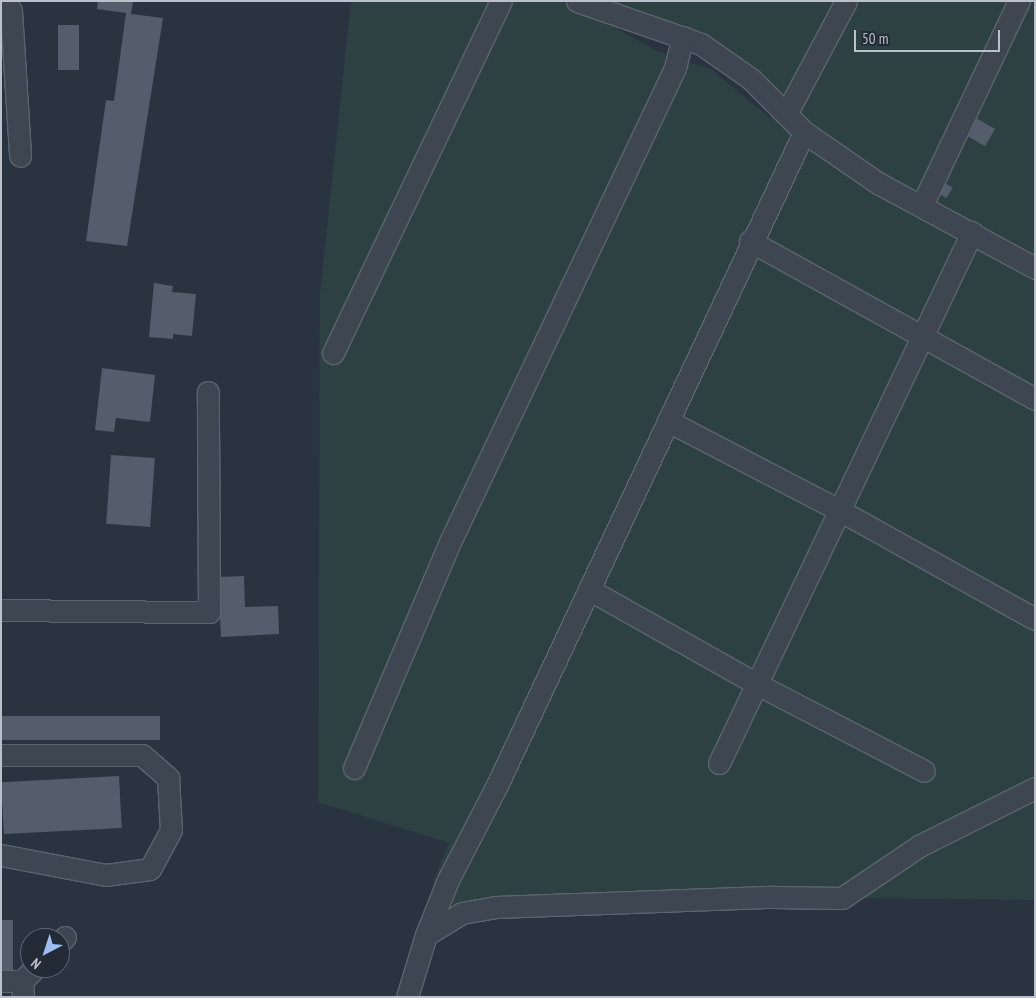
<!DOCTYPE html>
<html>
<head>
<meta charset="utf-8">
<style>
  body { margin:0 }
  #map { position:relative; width:1036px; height:998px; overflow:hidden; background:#2a3441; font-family:"PT Sans Narrow",sans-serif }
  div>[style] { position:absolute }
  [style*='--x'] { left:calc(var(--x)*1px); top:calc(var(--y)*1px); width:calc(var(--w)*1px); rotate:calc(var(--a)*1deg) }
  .green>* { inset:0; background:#2d4143 }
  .building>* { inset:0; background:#535d6b; transform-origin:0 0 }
  .roads { filter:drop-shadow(1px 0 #5c646e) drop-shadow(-1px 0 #5c646e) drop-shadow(0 1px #5c646e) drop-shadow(0 -1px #5c646e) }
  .minor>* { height:21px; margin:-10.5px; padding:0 10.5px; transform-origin:10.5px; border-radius:10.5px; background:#3e4651 }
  span { translate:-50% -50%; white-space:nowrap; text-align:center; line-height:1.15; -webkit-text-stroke:4px #222b36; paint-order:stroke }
  .frame { position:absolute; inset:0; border:2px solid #bbc1cb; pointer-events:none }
  .north { position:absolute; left:20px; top:928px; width:50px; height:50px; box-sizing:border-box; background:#222b36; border:1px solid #5f6772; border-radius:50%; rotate:220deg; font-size:14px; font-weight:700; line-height:20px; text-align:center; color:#bbc1cb }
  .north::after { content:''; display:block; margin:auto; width:18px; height:22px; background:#9bbdef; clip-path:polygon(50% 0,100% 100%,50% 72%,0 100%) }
  .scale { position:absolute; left:854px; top:30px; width:146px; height:22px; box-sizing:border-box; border:2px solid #bbc1cb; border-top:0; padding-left:6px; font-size:15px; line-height:18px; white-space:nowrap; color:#bbc1cb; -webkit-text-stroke:4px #222b36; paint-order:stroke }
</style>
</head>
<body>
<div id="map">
  <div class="green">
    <div style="clip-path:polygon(351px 1px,566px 1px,657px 51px,712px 70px,770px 118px,782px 95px,771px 94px,704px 40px,597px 1px,1035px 1px,1035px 900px,773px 897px,462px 913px,432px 884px,449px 843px,318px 802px,320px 295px)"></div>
  </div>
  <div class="building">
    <div style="clip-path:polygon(98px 1px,133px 1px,131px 14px,163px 18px,127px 246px,86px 241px,106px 100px,114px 101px,126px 13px,97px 9px)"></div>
    <div style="left:58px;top:25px;width:21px;height:45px"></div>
    <div style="left:976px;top:118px;width:22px;height:20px;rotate:30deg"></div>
    <div style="left:945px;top:183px;width:9px;height:12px;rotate:32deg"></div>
    <div style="clip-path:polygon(154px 283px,173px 286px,172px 292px,196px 294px,192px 336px,173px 334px,173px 339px,149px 337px)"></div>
    <div style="clip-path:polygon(102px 368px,155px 375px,150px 422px,116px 418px,114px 432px,95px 430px)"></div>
    <div style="left:111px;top:455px;width:44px;height:69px;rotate:4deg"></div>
    <div style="clip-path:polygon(244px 576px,245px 607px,278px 606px,279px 634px,221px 637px,218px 577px)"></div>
    <div style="left:160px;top:716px;width:24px;height:159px;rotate:90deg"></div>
    <div style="left:119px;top:776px;width:52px;height:118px;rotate:87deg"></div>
    <div style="left:1px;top:920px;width:12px;height:52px"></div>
  </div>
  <div class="roads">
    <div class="minor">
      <div style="--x:6;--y:1;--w:11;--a:63"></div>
      <div style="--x:11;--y:11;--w:145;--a:86.4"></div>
      <div style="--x:577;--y:1;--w:131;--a:19.1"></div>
      <div style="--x:701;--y:44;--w:61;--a:35"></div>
      <div style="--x:751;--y:79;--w:75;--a:45"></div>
      <div style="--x:804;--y:132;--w:90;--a:34.6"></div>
      <div style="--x:878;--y:183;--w:179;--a:28.4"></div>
      <div style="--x:786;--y:114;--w:128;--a:-62"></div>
      <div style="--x:922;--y:205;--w:226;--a:-64.6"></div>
      <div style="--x:750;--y:241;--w:326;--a:29"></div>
      <div style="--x:333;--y:353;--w:390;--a:-64.5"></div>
      <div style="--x:668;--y:421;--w:193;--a:27.5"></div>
      <div style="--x:839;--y:510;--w:224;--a:29.1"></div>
      <div style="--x:590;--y:590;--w:192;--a:29.4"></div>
      <div style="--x:757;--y:684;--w:188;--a:27.5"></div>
      <div style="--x:1;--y:610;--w:208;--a:0.6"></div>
      <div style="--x:209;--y:612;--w:220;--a:-90.3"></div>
      <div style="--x:1;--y:755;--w:141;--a:0"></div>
      <div style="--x:142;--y:755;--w:35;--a:41"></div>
      <div style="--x:168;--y:778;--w:52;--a:86.7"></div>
      <div style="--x:171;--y:830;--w:44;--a:118.3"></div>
      <div style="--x:150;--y:869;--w:44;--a:172.2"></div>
      <div style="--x:106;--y:875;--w:107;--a:-169.2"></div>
      <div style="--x:719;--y:763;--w:588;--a:-64.52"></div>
      <div style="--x:354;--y:768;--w:246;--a:-67"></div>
      <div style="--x:450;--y:542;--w:525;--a:-64.61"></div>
      <div style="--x:675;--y:68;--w:32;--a:-76"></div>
      <div style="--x:426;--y:935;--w:59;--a:-68.2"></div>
      <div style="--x:448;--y:880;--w:109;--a:-62.7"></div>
      <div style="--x:498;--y:783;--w:719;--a:-64.82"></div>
      <div style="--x:60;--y:942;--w:7;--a:-45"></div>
      <div style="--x:1;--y:981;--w:21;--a:0"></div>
      <div style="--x:22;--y:981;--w:16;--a:86"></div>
      <div style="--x:22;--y:981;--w:18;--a:-45"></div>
      <div style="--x:407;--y:997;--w:65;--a:-73"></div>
      <div style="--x:426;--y:935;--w:42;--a:-31.4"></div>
      <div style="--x:462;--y:913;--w:35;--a:-10"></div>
      <div style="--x:496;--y:907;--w:277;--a:-2.1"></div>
      <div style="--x:773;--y:897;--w:69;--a:0.8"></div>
      <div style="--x:842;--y:898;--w:93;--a:-34"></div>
      <div style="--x:919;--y:846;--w:130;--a:-26.6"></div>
    </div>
  </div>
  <div class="frame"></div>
  <div class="north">N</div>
  <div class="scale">50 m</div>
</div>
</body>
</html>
